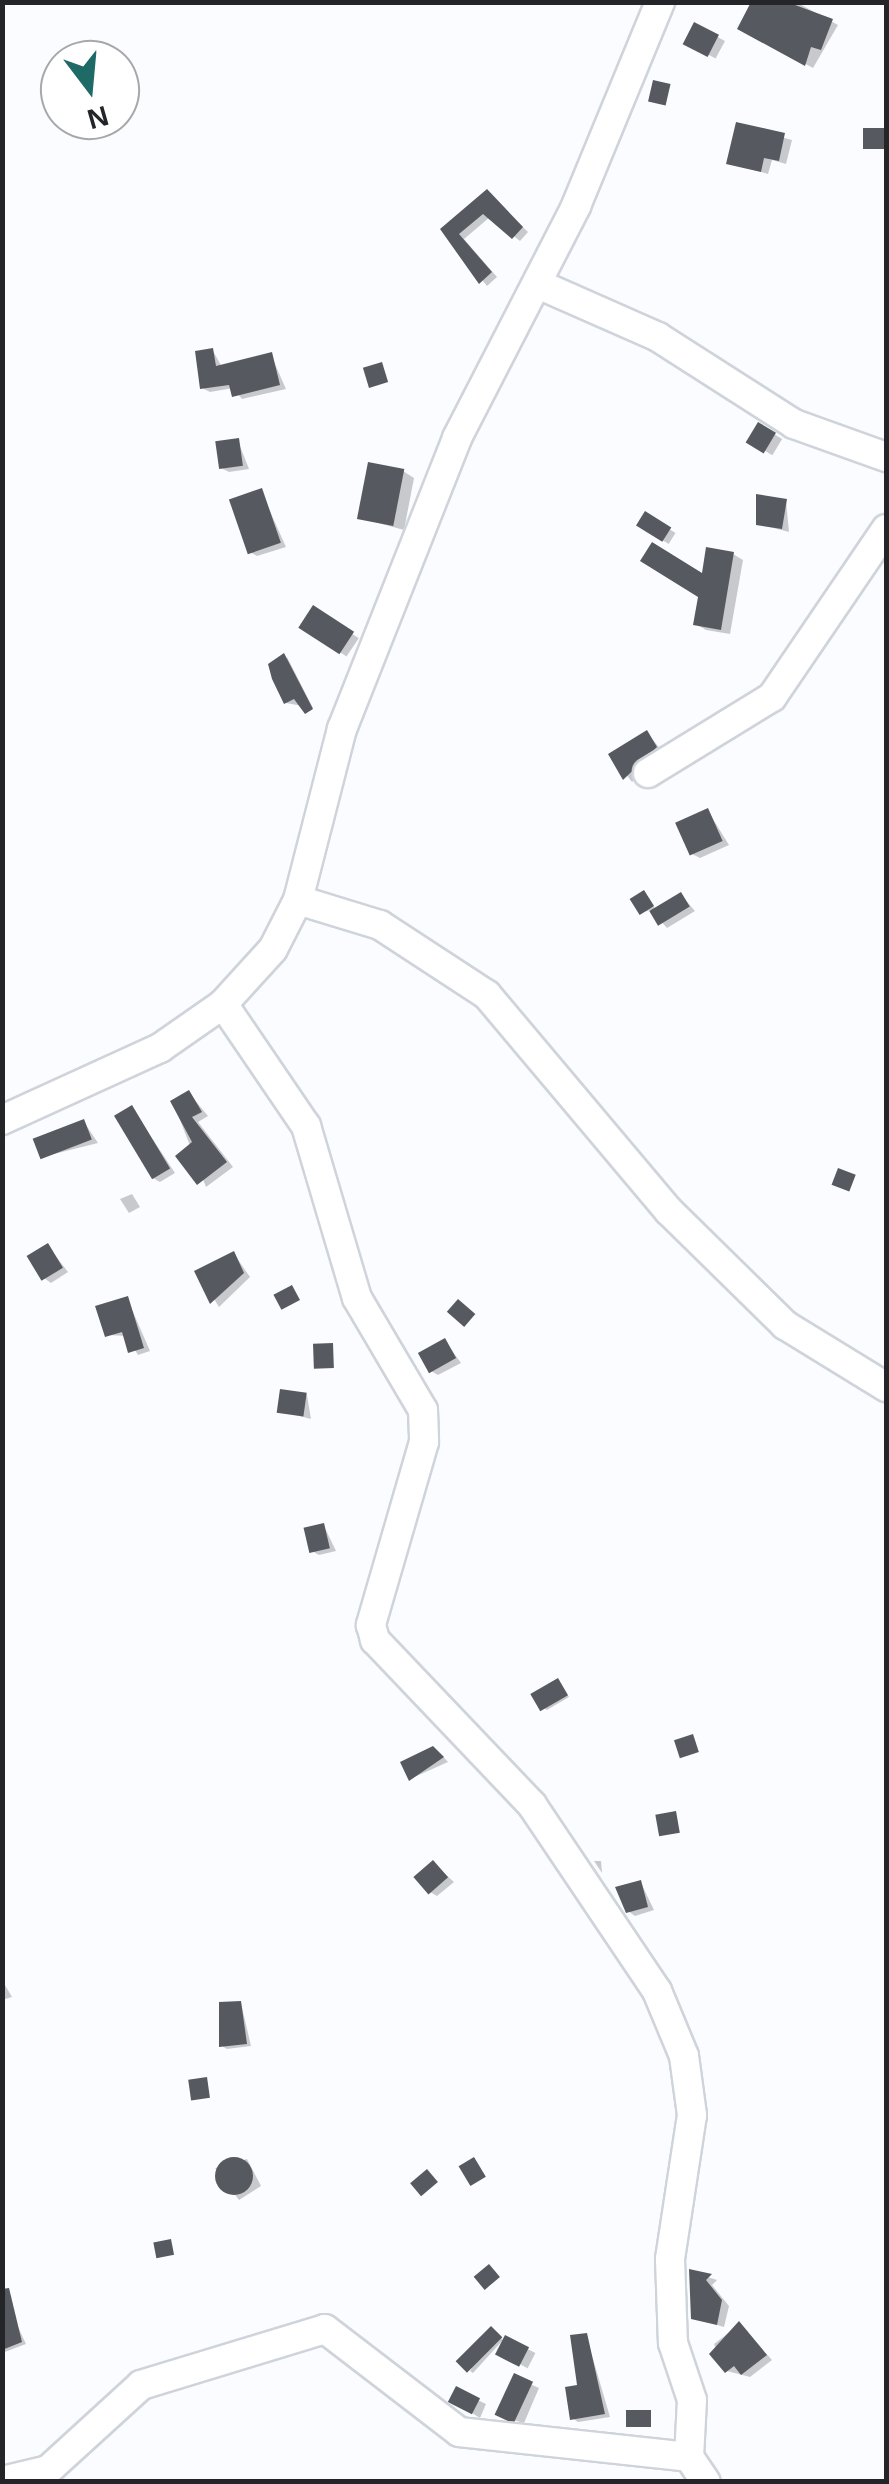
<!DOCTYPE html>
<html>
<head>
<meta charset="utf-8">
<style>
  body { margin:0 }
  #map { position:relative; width:889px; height:2484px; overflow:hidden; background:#fafcff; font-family:Helvetica,sans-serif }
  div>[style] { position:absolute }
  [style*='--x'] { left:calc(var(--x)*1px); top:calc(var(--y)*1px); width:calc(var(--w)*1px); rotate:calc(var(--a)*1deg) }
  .shadow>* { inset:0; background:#0003; transform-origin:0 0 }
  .building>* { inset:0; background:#565a60; transform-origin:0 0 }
  .round { border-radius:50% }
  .roads { filter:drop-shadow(2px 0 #cfd4db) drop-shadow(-2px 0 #cfd4db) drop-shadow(0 2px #cfd4db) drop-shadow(0 -2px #cfd4db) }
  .minor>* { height:28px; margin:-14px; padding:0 14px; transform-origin:14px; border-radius:14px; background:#fff }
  span { translate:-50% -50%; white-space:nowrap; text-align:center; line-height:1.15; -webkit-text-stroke:10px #fff; paint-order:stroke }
  .frame { position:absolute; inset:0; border:5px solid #232528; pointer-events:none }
  .north { position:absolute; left:40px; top:40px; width:100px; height:100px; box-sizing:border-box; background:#fff; border:2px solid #a7a8a9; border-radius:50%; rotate:164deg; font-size:28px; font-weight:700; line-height:40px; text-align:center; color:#232528 }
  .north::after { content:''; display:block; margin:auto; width:35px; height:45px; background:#1e6a67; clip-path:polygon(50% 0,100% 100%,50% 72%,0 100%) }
</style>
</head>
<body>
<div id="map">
  <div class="shadow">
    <div style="clip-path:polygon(754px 2px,796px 2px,838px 25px,813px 68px,740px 28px)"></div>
    <div style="left:695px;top:25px;width:34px;height:20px;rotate:28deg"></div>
    <div style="clip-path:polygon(738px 125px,792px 140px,786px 164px,772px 160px,768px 174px,729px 163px)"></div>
    <div style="clip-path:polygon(487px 192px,528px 232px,520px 241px,490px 217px,464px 239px,497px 277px,487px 286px,443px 229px)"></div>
    <div style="clip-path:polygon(213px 351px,222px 367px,271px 355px,286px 389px,242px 399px,233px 388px,210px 392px,202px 388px)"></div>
    <div style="left:759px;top:425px;width:27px;height:19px;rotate:31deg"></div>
    <div style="clip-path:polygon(238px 441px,249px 469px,229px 472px,221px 468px)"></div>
    <div style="clip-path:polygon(403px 471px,414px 478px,404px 530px,360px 518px)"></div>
    <div style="clip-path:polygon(261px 491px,286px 547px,257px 556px,250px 552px)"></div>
    <div style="clip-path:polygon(786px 501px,789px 532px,758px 524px)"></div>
    <div style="left:645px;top:514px;width:36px;height:13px;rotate:32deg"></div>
    <div style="clip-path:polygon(733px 554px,743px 560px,730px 634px,706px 630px,696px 624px,704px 577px)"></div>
    <div style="left:314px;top:608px;width:54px;height:22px;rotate:34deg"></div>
    <div style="clip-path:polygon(287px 657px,313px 708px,286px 703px)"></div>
    <div style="clip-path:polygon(647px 733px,663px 752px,632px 782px,611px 755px)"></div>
    <div style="clip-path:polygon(708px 811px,729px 845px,700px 858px,692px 854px)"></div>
    <div style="clip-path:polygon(644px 893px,656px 910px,681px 895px,695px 911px,667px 928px,651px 910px,640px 913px)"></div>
    <div style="clip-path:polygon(189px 1093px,208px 1116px,198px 1122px,233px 1167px,206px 1187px,173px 1102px)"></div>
    <div style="clip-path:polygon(132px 1108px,175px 1173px,160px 1182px,153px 1178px)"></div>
    <div style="clip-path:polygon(84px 1122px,98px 1143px,42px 1157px)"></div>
    <div style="clip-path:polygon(132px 1194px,140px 1207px,129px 1213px,120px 1199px)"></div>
    <div style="clip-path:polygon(48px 1246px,68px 1272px,51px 1283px,44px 1278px)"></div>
    <div style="clip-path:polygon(234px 1254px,250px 1277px,219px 1307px,197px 1272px)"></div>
    <div style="clip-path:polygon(127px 1298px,150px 1351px,138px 1355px,126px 1336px,107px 1335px)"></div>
    <div style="clip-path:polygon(445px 1341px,461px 1363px,438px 1375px,431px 1371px)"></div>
    <div style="clip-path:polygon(307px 1395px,311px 1419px,280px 1411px)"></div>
    <div style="clip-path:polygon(324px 1526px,336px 1551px,319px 1555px,312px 1551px)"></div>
    <div style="clip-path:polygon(558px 1680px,569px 1697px,547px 1710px,544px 1708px)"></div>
    <div style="clip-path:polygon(440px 1753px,448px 1762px,410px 1779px)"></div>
    <div style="clip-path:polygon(594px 1861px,601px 1861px,602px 1873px)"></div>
    <div style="clip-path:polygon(433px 1863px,454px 1882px,437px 1896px,430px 1892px)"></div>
    <div style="clip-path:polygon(641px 1883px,654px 1910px,635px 1916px,628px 1911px)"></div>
    <div style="clip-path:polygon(2px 1980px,12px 1997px,2px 2000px)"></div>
    <div style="clip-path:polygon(241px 2003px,251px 2046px,227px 2049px,222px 2046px)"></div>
    <div style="clip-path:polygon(247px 2159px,261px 2186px,239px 2200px,215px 2168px)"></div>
    <div style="clip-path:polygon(692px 2272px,717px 2280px,712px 2285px,729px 2306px,724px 2327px,693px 2318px)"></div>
    <div style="clip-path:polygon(2px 2293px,26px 2344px,2px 2353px)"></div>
    <div style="clip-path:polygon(740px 2324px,772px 2360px,750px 2377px,727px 2371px,714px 2344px)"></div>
    <div style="clip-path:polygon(494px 2331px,503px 2340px,473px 2373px,470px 2371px)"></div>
    <div style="clip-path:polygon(586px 2335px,610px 2417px,578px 2422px,572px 2418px)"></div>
    <div style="left:506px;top:2338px;width:33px;height:17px;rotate:27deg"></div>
    <div style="clip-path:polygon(515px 2377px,539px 2388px,524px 2423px,506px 2418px)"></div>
    <div style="clip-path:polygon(457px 2390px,486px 2404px,480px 2418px,452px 2401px)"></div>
  </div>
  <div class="building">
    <div style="clip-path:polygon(751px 2px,787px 2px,833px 19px,821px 50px,811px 47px,805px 66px,737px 29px)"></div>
    <div style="left:694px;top:22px;width:28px;height:25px;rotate:27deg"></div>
    <div style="left:653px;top:80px;width:18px;height:22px;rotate:13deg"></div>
    <div style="clip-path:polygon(736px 122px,785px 133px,779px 161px,764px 158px,761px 172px,726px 164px)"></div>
    <div style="left:863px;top:128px;width:22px;height:21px"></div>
    <div style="clip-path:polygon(487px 189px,523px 227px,512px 239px,483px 214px,459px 234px,492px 272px,479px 284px,440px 229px)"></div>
    <div style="clip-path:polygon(213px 348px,216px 366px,272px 352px,280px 385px,232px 397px,229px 385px,200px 389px,195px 351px)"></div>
    <div style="left:382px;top:362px;width:21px;height:20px;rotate:73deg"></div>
    <div style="left:758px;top:422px;width:21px;height:24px;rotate:31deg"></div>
    <div style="left:239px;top:438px;width:28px;height:24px;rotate:82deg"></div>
    <div style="left:368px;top:462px;width:37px;height:58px;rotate:11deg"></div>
    <div style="left:262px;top:488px;width:58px;height:35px;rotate:71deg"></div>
    <div style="clip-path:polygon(756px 494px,787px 499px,782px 529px,756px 525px)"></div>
    <div style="left:645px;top:511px;width:31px;height:17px;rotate:32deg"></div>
    <div style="clip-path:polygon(652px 542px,702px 573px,706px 547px,734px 552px,721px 630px,693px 625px,698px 597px,640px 561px)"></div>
    <div style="left:313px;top:605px;width:49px;height:27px;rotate:33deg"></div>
    <div style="clip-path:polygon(284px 653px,313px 709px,305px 714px,294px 699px,284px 704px,272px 679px,268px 664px)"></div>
    <div style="clip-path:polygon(647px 730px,657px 747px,623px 780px,608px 754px)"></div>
    <div style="left:708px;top:808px;width:36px;height:36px;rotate:66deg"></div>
    <div style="left:644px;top:890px;width:19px;height:17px;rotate:58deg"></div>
    <div style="left:681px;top:892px;width:17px;height:37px;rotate:59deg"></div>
    <div style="clip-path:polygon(189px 1090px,202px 1112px,192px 1117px,227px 1162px,197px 1185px,175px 1156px,192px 1142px,170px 1101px)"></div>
    <div style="left:132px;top:1105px;width:74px;height:21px;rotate:59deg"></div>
    <div style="left:84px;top:1119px;width:22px;height:55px;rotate:69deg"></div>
    <div style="left:838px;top:1168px;width:19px;height:18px;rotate:21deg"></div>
    <div style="left:48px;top:1243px;width:29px;height:25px;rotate:59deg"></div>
    <div style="clip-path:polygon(234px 1251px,244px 1273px,210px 1304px,194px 1271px)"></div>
    <div style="left:292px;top:1285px;width:17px;height:21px;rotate:62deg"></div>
    <div style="clip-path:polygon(128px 1296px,144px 1348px,128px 1353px,122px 1332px,105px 1337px,95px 1306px)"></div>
    <div style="left:458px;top:1299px;width:23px;height:17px;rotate:41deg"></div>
    <div style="left:445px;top:1338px;width:23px;height:31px;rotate:61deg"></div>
    <div style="left:333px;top:1343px;width:25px;height:20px;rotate:88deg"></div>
    <div style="left:280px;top:1389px;width:27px;height:24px;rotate:8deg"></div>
    <div style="left:324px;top:1523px;width:26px;height:21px;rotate:77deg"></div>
    <div style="left:558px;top:1678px;width:20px;height:32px;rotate:60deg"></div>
    <div style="left:693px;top:1734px;width:19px;height:20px;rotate:72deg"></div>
    <div style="clip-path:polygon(433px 1746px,444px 1757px,409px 1781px,400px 1762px)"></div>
    <div style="left:676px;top:1811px;width:22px;height:21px;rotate:80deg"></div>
    <div style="left:433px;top:1860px;width:23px;height:26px;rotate:49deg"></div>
    <div style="clip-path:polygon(641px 1880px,648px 1907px,626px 1913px,615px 1887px)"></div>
    <div style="clip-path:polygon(241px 2001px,247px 2044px,219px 2047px,219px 2002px)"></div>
    <div style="left:207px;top:2077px;width:21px;height:19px;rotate:82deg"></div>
    <div style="left:474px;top:2157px;width:23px;height:18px;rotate:59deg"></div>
    <div class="round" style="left:215px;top:2157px;width:38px;height:38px"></div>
    <div style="left:427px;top:2169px;width:17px;height:22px;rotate:50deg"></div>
    <div style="left:171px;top:2239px;width:16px;height:18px;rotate:79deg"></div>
    <div style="left:489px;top:2264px;width:17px;height:20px;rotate:50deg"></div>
    <div style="clip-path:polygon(689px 2269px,712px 2274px,706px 2280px,722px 2300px,717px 2325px,691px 2319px)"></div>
    <div style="clip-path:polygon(9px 2288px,22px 2342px,2px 2350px,2px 2289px)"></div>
    <div style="clip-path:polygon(739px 2321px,767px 2355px,741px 2375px,734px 2366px,725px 2373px,709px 2354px)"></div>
    <div style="left:491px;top:2326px;width:16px;height:50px;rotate:45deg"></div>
    <div style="clip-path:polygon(587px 2333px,605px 2414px,570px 2420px,565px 2387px,577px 2385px,570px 2335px)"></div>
    <div style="left:505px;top:2335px;width:27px;height:22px;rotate:27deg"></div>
    <div style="left:514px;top:2373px;width:21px;height:46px;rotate:25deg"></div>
    <div style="left:456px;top:2386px;width:27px;height:18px;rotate:27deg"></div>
    <div style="left:626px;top:2410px;width:25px;height:17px"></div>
  </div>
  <div class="roads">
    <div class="minor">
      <div style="--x:538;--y:284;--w:131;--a:23.8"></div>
      <div style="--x:658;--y:337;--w:161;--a:32.6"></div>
      <div style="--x:794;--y:424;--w:98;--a:19.7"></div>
      <div style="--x:648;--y:773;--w:145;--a:-31.5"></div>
      <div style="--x:772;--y:697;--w:203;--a:-55.8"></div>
      <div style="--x:298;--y:900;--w:86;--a:17"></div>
      <div style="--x:380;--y:925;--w:128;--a:33.2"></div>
      <div style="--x:487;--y:995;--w:282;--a:49.9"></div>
      <div style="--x:669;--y:1211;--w:163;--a:44.5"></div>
      <div style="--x:785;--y:1325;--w:119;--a:31.5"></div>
      <div style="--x:223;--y:1004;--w:148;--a:55.8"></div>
      <div style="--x:306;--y:1126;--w:179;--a:73.5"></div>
      <div style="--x:357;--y:1298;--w:130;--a:59.5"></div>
      <div style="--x:423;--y:1410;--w:32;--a:88"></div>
      <div style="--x:424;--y:1442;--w:191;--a:106.2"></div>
      <div style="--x:371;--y:1625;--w:16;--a:75"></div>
      <div style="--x:375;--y:1640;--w:228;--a:46.4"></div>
      <div style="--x:532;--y:1805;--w:224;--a:56.1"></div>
      <div style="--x:657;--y:1991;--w:70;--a:67.4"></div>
      <div style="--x:684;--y:2056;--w:60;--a:82.3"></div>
      <div style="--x:692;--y:2115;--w:146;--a:98.7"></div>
      <div style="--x:670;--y:2259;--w:84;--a:88"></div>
      <div style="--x:673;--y:2343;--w:60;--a:71.6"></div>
      <div style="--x:692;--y:2400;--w:57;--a:93"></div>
      <div style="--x:2;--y:1120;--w:174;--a:-24.5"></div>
      <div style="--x:160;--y:1048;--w:77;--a:-34.9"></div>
      <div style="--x:223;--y:1004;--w:74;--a:-47.7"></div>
      <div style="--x:273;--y:949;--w:55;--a:-63"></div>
      <div style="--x:298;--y:900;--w:177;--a:-75.6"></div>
      <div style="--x:342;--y:729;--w:313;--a:-68.4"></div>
      <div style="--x:457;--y:438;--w:261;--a:-62.8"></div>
      <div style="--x:576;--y:206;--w:221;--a:-67.6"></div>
      <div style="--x:2;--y:2481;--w:47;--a:-13.4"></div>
      <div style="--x:48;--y:2470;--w:126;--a:-42.4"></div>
      <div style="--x:141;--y:2385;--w:192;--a:-16.9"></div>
      <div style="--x:325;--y:2329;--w:169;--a:37.5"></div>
      <div style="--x:459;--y:2432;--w:231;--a:6.2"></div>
      <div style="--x:689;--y:2457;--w:30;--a:56"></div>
    </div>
  </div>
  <div class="frame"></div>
  <div class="north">N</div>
</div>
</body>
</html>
